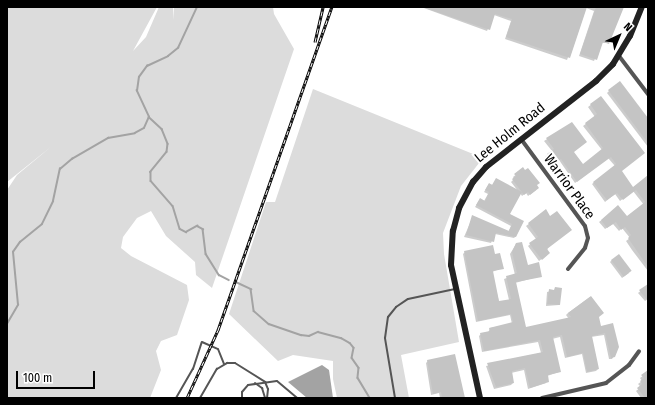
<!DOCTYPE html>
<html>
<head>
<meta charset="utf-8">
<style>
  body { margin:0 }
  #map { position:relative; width:655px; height:405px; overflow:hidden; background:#fff; font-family:"Fira Sans Condensed",sans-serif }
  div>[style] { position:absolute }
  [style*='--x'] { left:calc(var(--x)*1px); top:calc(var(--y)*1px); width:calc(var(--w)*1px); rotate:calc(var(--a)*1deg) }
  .green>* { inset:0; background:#dcdcdc }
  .water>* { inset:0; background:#a3a3a3 }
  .shadow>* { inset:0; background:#0003 }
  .stream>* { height:1.5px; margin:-0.75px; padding:0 0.75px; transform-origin:0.75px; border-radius:0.75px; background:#a3a3a3 }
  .building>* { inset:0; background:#c4c4c4; transform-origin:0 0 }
  .lane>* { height:2px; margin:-1px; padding:0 1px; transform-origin:1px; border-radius:1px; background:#555 }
  .street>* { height:4px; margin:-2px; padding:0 2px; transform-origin:2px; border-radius:2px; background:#555 }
  .secondary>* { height:6px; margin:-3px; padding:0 3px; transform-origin:3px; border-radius:3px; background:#222 }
  .rail>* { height:3px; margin-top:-1.5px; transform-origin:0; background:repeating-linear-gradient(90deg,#fff 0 4.5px,#000 0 9px); box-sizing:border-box; border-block:1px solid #000 }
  span { translate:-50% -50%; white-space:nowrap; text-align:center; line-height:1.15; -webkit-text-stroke:4px #fff; paint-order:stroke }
  .street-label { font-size:14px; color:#000 }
  .frame { position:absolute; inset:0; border:8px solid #000; pointer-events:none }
  .north { position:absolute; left:599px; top:16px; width:40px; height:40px; -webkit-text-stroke:3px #fff; paint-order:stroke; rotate:44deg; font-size:11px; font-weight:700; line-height:16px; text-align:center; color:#000 }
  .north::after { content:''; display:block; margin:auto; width:14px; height:18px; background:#000; clip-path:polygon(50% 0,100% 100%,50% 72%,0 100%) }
  .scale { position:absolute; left:16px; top:371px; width:79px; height:18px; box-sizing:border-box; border:2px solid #000; border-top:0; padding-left:5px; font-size:12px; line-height:14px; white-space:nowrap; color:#000; -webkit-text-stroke:3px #fff; paint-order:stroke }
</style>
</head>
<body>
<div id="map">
  <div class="green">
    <div style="clip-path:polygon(7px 7px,157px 7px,133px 51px,146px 37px,159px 7px,173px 7px,173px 20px,174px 7px,273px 7px,274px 14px,294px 49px,212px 288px,196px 275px,195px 262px,166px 236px,151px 211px,137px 218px,123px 237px,121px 248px,131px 256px,187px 285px,189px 300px,177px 335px,161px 341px,156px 351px,161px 370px,150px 398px,7px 398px,7px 190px,17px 175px,52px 146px,7px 182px)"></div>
    <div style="clip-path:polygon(313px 89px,483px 158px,461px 186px,443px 233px,444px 254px,459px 342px,401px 355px,409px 398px,337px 398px,333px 379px,333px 361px,293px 355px,278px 361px,229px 314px,266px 202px,275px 202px)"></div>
  </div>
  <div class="water">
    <div style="clip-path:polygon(322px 365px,329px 370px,333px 398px,307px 398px,288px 382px)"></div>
  </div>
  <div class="shadow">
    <div style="clip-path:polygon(421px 7px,622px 7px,609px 43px,602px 43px,594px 61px,579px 56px,594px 11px,586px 8px,567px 60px,505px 39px,511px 21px,494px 15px,487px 31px)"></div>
    <div style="clip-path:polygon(609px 91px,648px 120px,648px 147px,607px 93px)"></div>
    <div style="clip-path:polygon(601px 97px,621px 172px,633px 188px,648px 177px,648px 271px,632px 250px,626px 241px,630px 238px,622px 228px,619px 231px,613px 224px,605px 229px,599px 222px,618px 207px,627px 218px,644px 205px,633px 191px,620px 201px,615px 194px,605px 202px,592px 184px,615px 166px,608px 158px,575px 183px,559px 160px,552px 166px,545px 157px,552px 151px,544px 141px,571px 124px,573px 152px,583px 165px,602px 150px,583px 126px,595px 117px,588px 107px)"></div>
    <div style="clip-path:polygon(523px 169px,536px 186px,536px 190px,528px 196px,526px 193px,522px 196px,520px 193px,509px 214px,523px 222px,516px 236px,514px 238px,495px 234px,491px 243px,464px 237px,473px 216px,508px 232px,511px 226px,475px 207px,480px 199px,484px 201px,488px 194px,484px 192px,489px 184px,518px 191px,511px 182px,514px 179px,513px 177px)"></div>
    <div style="clip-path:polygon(546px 211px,550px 217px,547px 255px,539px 261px,528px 246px,536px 239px,526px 226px)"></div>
    <div style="clip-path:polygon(516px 244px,527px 266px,541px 276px,515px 283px,525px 328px,569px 319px,566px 315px,568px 313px,590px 297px,600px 327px,613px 325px,614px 356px,612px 359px,609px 359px,604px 335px,591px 337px,598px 369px,596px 371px,586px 373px,582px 354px,565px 358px,560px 337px,552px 339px,559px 372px,547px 376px,546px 383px,528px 389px,524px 370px,511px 373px,513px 383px,511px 385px,494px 389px,486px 366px,541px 353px,538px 342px,482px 352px,479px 336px,481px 334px,488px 333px,490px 328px,512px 324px,510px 315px,476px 322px,463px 254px,465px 252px,494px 255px,502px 268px,492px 272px,499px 302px,509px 300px,504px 279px,515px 275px,510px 254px)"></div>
    <div style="clip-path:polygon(612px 260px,629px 273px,622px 278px,610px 262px)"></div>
    <div style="clip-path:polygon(648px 285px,648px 299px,645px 301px,638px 293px)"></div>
    <div style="clip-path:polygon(560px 289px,559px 305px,546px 306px,547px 292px)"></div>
    <div style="clip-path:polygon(428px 361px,464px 398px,440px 398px,439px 393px,431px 395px,426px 363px)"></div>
    <div style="clip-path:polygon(647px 373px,648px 398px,641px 398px,636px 391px,641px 387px,638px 384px,642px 381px,640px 378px)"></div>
  </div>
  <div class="stream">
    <div style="--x:149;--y:117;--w:18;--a:43"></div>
    <div style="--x:162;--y:129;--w:16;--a:68"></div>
    <div style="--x:168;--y:144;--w:8;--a:97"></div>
    <div style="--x:167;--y:152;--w:26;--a:129"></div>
    <div style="--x:151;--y:172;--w:9;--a:90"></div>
    <div style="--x:151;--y:181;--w:33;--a:49"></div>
    <div style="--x:173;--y:206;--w:24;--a:73"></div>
    <div style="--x:180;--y:229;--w:7;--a:27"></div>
    <div style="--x:186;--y:232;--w:13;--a:-29"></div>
    <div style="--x:197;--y:226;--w:7;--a:27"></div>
    <div style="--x:203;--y:229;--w:25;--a:83"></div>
    <div style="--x:206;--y:254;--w:25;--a:58"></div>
    <div style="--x:219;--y:275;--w:11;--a:27"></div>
    <div style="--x:236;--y:282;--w:17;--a:25"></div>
    <div style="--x:251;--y:289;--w:22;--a:82"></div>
    <div style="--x:254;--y:311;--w:20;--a:41"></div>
    <div style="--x:269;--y:324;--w:34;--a:19"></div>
    <div style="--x:301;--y:335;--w:8;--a:7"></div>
    <div style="--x:309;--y:336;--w:10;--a:-24"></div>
    <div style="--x:318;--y:332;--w:24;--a:15"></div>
    <div style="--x:341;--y:338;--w:10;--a:29"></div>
    <div style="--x:350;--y:343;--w:6;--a:51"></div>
    <div style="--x:354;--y:348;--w:10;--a:101"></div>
    <div style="--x:352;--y:358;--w:12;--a:55"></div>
    <div style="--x:359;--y:368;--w:10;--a:96"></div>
    <div style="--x:358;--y:378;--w:23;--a:59"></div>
    <div style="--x:7;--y:324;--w:22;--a:-60"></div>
    <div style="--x:18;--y:305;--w:53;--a:-95.4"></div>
    <div style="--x:13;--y:252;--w:12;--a:-55"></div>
    <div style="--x:20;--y:242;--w:28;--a:-39"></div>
    <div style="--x:42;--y:224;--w:25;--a:-64"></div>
    <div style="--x:53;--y:201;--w:33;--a:-78"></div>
    <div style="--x:60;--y:169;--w:16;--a:-40"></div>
    <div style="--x:72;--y:159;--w:42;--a:-30.3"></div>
    <div style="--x:108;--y:138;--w:27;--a:-10"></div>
    <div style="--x:135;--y:133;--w:10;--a:-29"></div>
    <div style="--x:144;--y:128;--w:12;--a:-66"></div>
    <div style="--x:149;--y:117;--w:29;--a:-115"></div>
    <div style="--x:137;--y:91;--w:14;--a:-82"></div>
    <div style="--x:139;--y:77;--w:14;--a:-54"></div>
    <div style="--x:147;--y:66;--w:23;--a:-25"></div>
    <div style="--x:168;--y:56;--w:13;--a:-39"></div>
    <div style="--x:178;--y:48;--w:45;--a:-65.1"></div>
  </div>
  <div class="building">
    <div style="clip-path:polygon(587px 7px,570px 58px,506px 37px,512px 19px,495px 14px,490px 30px,425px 8px)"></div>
    <div style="clip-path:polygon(596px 7px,624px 7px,609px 44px,603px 42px,597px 60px,580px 54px)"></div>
    <div style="clip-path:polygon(620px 81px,648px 118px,648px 143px,608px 90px)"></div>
    <div style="clip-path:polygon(601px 96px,645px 153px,622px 171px,633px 187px,648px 175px,648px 267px,628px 238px,631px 235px,625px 227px,621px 230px,616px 222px,607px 228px,601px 220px,618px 205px,627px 216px,645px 202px,636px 190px,623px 200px,617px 193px,607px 200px,593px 182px,616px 164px,611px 157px,577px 182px,561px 159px,555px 164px,547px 154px,554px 149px,546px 138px,572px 122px,587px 142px,574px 152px,583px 164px,603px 148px,585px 123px,597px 114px,590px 104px)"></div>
    <div style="clip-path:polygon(523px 167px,525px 170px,528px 168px,540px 183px,537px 185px,539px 188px,530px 195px,528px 192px,524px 195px,512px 179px,516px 176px,514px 174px)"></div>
    <div style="clip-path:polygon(496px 178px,522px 192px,510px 214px,524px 221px,516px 237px,496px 233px,494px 242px,466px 235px,472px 215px,509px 231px,512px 224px,476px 205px,480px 198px,485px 201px,489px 192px,485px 190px,489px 183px,492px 185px)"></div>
    <div style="clip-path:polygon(546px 209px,550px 216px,557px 211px,572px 230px,547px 249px,550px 253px,542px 260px,529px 243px,538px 237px,528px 223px)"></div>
    <div style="clip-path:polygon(522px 242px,528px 265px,539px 262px,542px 277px,516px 282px,526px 327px,571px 317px,568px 313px,591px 296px,604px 313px,599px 317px,601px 326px,613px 323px,619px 347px,615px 357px,611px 358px,605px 333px,592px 336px,599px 369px,587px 372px,583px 353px,567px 357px,562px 335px,553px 337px,561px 372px,548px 375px,549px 382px,530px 388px,525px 368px,512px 371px,514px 383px,496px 387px,487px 363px,543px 352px,540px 340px,484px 351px,480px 333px,490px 331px,489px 328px,513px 322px,511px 314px,478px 321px,464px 251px,493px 245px,495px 254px,500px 253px,504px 269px,493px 271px,499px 301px,511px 299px,506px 276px,517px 273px,512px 252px,516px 243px)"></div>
    <div style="left:619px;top:254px;width:21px;height:10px;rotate:53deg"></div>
    <div style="clip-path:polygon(648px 284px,648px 301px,639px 290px)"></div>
    <div style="clip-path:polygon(555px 287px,562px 288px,560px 305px,547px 304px,549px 289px,554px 290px)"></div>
    <div style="clip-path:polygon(455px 354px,465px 398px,442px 398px,441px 392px,433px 394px,427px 360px)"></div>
    <div style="clip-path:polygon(648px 370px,648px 398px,645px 398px,637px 388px,642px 384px,640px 381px,644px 378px,641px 375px)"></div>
  </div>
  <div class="lane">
    <div style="--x:255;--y:383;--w:9;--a:36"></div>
    <div style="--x:262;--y:388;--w:10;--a:73"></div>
    <div style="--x:176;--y:398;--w:34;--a:-60"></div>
    <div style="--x:193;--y:369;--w:28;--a:-72"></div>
    <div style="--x:202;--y:342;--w:17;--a:24"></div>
    <div style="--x:218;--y:349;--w:16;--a:68"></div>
    <div style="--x:200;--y:398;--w:34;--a:-60"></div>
    <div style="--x:217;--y:369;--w:12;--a:-31"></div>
    <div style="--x:227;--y:363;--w:8;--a:0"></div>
    <div style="--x:235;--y:363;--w:36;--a:32"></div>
    <div style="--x:265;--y:382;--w:8;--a:67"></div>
    <div style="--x:268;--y:389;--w:9;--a:96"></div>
    <div style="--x:242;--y:398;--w:6;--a:-90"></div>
    <div style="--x:242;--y:392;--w:9;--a:-49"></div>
    <div style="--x:248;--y:385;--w:29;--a:-8"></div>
    <div style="--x:277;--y:381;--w:26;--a:40"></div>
    <div style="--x:395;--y:398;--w:61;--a:-99.5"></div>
    <div style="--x:385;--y:338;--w:21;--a:-82"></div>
    <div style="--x:388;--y:317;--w:13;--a:-51"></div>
    <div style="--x:396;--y:307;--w:14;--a:-34"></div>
    <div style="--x:408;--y:299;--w:48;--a:-12"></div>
  </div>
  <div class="street">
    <div style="--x:619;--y:56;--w:48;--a:52.7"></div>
    <div style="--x:521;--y:139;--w:108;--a:53.7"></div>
    <div style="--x:585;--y:226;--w:12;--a:76"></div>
    <div style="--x:588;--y:238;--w:10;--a:107"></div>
    <div style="--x:585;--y:248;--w:27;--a:129"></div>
    <div style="--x:542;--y:398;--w:66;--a:-13.2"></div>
    <div style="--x:606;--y:383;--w:29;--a:-38"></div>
    <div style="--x:629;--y:365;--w:17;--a:-54"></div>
  </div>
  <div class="secondary">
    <div style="--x:480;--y:398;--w:136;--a:-102.3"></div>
    <div style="--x:451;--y:265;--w:34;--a:-87"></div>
    <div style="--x:453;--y:231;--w:24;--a:-75"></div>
    <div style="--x:459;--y:208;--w:30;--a:-62"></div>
    <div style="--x:473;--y:182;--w:20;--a:-49"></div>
    <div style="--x:486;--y:167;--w:140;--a:-38"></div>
    <div style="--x:596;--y:81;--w:24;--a:-45"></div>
    <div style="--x:613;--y:64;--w:33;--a:-59"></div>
    <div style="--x:630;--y:36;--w:31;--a:-68"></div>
  </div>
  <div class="rail">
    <div style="--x:315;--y:42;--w:36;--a:-77"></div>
    <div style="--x:187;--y:398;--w:75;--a:-65.5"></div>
    <div style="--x:218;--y:330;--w:343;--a:-70.6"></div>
  </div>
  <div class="street-label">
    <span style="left:510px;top:133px;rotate:-39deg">Lee Holm Road</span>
    <span style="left:569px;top:187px;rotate:54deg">Warrior Place</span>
  </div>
  <div class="frame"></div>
  <div class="north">N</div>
  <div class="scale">100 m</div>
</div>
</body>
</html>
